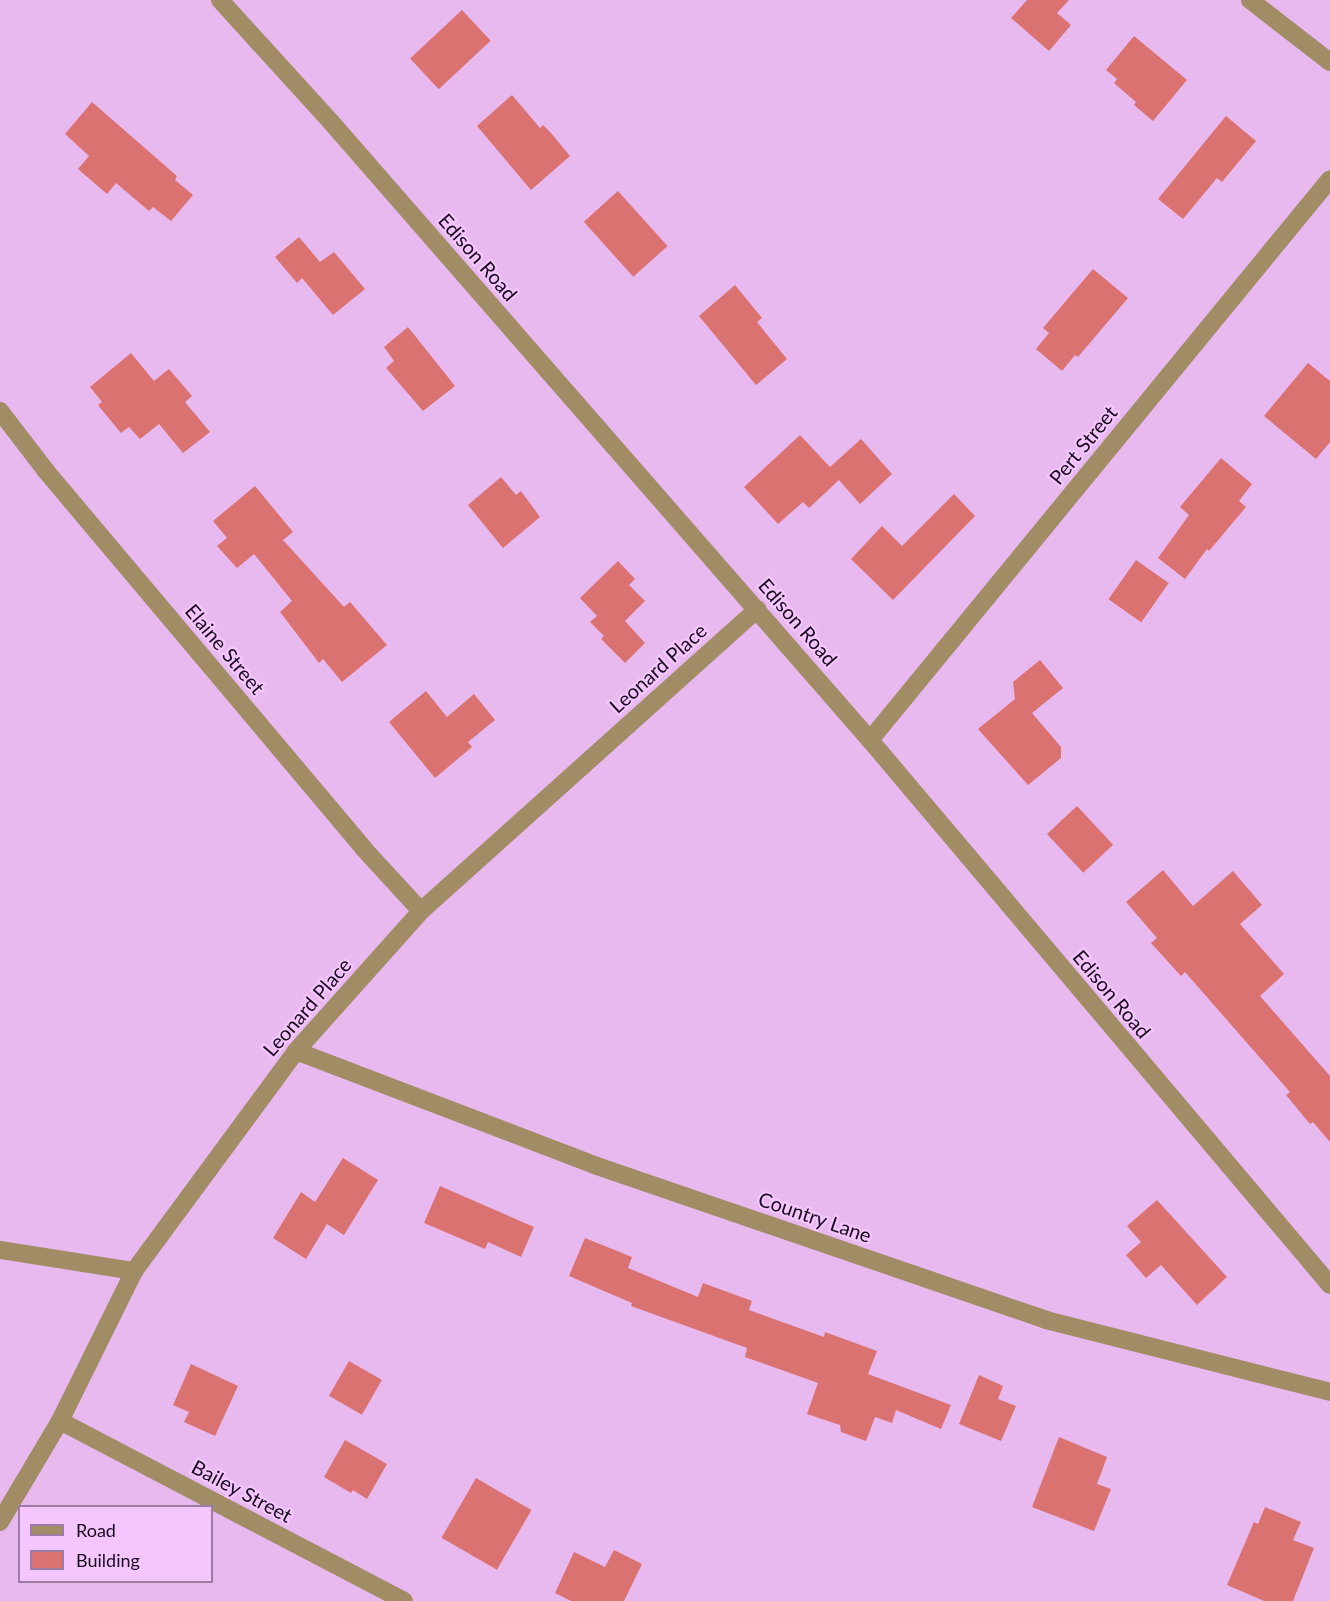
<!DOCTYPE html>
<html>
<head>
<meta charset="utf-8">
<style>
  body { margin:0 }
  #map { position:relative; width:1330px; height:1601px; overflow:hidden; background:#e7b9ef; font-family:Lato,sans-serif }
  div>[style] { position:absolute }
  [style*='--x'] { left:calc(var(--x)*1px); top:calc(var(--y)*1px); width:calc(var(--w)*1px); rotate:calc(var(--a)*1deg) }
  .building>* { inset:0; background:#db7272; transform-origin:0 0 }
  .minor>* { height:18px; margin:-9px; padding:0 9px; transform-origin:9px; border-radius:9px; background:#a28c66 }
  span { translate:-50% -50%; white-space:nowrap; text-align:center; line-height:1.15; -webkit-text-stroke:4.5px #f5c6fd; paint-order:stroke }
  .street-label { font-size:20px; color:#1a0a1d }
  .legend { position:absolute; left:18px; top:1505px; width:195px; height:78px; box-sizing:border-box; background:#f5c6fd; border:2px solid #9d7ba3; margin:0; padding:8px 10px; list-style:none; font-size:18px; color:#1a0a1d }
  .legend li { display:flex; align-items:center; gap:12px; height:30px }
  .legend b { width:30px; border:2px solid #9d7ba3 }
</style>
</head>
<body>
<div id="map">
  <div class="building">
    <div style="clip-path:polygon(1027px 0,1069px 0,1057px 13px,1071px 25px,1049px 51px,1011px 18px)"></div>
    <div style="left:462px;top:10px;width:42px;height:71px;rotate:47deg"></div>
    <div style="clip-path:polygon(1134px 36px,1187px 80px,1153px 121px,1134px 105px,1136px 102px,1114px 83px,1117px 79px,1106px 70px)"></div>
    <div style="clip-path:polygon(512px 95px,540px 128px,543px 125px,551px 133px,570px 156px,531px 190px,477px 126px)"></div>
    <div style="clip-path:polygon(92px 102px,177px 176px,175px 180px,193px 195px,171px 221px,153px 207px,149px 211px,116px 183px,107px 194px,78px 169px,89px 156px,65px 134px)"></div>
    <div style="clip-path:polygon(1226px 116px,1256px 141px,1222px 182px,1217px 178px,1183px 219px,1158px 199px)"></div>
    <div style="left:618px;top:191px;width:74px;height:46px;rotate:48deg"></div>
    <div style="clip-path:polygon(299px 237px,320px 262px,334px 252px,365px 289px,333px 315px,302px 278px,297px 283px,275px 257px)"></div>
    <div style="clip-path:polygon(1093px 269px,1128px 298px,1078px 357px,1075px 355px,1062px 371px,1036px 349px,1049px 333px,1043px 328px)"></div>
    <div style="clip-path:polygon(735px 285px,762px 318px,757px 322px,787px 359px,756px 385px,699px 316px)"></div>
    <div style="clip-path:polygon(408px 327px,455px 386px,423px 411px,386px 368px,394px 361px,384px 347px)"></div>
    <div style="clip-path:polygon(131px 353px,154px 381px,169px 369px,192px 396px,185px 402px,210px 432px,183px 453px,159px 424px,140px 439px,129px 427px,121px 433px,98px 405px,102px 402px,90px 387px)"></div>
    <div style="clip-path:polygon(1308px 363px,1330px 381px,1330px 442px,1316px 459px,1264px 416px)"></div>
    <div style="clip-path:polygon(800px 435px,830px 467px,861px 439px,892px 474px,860px 504px,839px 480px,809px 508px,803px 502px,778px 524px,744px 487px)"></div>
    <div style="clip-path:polygon(1221px 458px,1252px 484px,1239px 501px,1246px 507px,1209px 551px,1207px 549px,1185px 579px,1158px 558px,1189px 515px,1180px 507px)"></div>
    <div style="clip-path:polygon(501px 477px,516px 495px,521px 491px,540px 517px,503px 548px,468px 505px)"></div>
    <div style="clip-path:polygon(255px 486px,293px 532px,283px 540px,344px 607px,350px 602px,387px 645px,342px 682px,323px 659px,319px 663px,280px 612px,292px 601px,254px 554px,237px 568px,217px 546px,227px 538px,213px 521px)"></div>
    <div style="clip-path:polygon(954px 494px,975px 516px,893px 600px,851px 559px,882px 526px,902px 546px)"></div>
    <div style="left:1136px;top:560px;width:40px;height:48px;rotate:35deg"></div>
    <div style="clip-path:polygon(618px 561px,635px 579px,629px 585px,645px 601px,625px 621px,645px 643px,625px 663px,601px 639px,604px 636px,590px 622px,597px 616px,580px 598px)"></div>
    <div style="clip-path:polygon(1040px 660px,1063px 688px,1032px 713px,1061px 747px,1061px 758px,1028px 785px,978px 729px,1015px 699px,1013px 682px)"></div>
    <div style="clip-path:polygon(426px 691px,447px 717px,474px 694px,495px 720px,468px 742px,472px 747px,435px 778px,389px 722px)"></div>
    <div style="left:1077px;top:806px;width:53px;height:41px;rotate:47deg"></div>
    <div style="clip-path:polygon(1163px 870px,1193px 906px,1233px 871px,1262px 905px,1240px 924px,1284px 974px,1260px 996px,1330px 1076px,1330px 1142px,1313px 1122px,1310px 1124px,1286px 1095px,1290px 1092px,1185px 972px,1181px 976px,1151px 943px,1157px 938px,1126px 902px)"></div>
    <div style="clip-path:polygon(343px 1158px,378px 1180px,344px 1235px,327px 1224px,306px 1259px,273px 1238px,301px 1192px,315px 1202px)"></div>
    <div style="clip-path:polygon(440px 1186px,534px 1227px,521px 1257px,488px 1242px,485px 1249px,424px 1223px)"></div>
    <div style="clip-path:polygon(1157px 1200px,1227px 1277px,1197px 1305px,1161px 1265px,1146px 1278px,1126px 1255px,1141px 1242px,1127px 1226px)"></div>
    <div style="clip-path:polygon(585px 1238px,632px 1257px,628px 1268px,698px 1297px,703px 1283px,752px 1301px,749px 1310px,824px 1337px,825px 1332px,877px 1351px,868px 1374px,951px 1405px,941px 1429px,896px 1410px,892px 1423px,875px 1417px,866px 1441px,841px 1432px,840px 1425px,807px 1414px,818px 1383px,745px 1357px,747px 1348px,631px 1306px,632px 1303px,569px 1276px)"></div>
    <div style="left:349px;top:1361px;width:38px;height:40px;rotate:30deg"></div>
    <div style="clip-path:polygon(191px 1364px,238px 1386px,215px 1436px,184px 1422px,189px 1412px,173px 1405px)"></div>
    <div style="clip-path:polygon(979px 1375px,1003px 1386px,998px 1399px,1016px 1406px,1001px 1441px,959px 1424px)"></div>
    <div style="clip-path:polygon(1059px 1437px,1107px 1457px,1097px 1484px,1111px 1489px,1094px 1531px,1032px 1507px)"></div>
    <div style="clip-path:polygon(345px 1440px,387px 1464px,367px 1499px,353px 1490px,351px 1493px,324px 1477px)"></div>
    <div style="left:476px;top:1478px;width:64px;height:69px;rotate:30deg"></div>
    <div style="clip-path:polygon(1265px 1507px,1301px 1522px,1293px 1540px,1314px 1548px,1293px 1601px,1264px 1601px,1227px 1585px,1254px 1522px,1258px 1524px)"></div>
    <div style="clip-path:polygon(614px 1550px,642px 1564px,624px 1601px,571px 1601px,555px 1593px,574px 1552px,605px 1567px)"></div>
  </div>
  <div class="minor">
    <div style="--x:220;--y:0;--w:165;--a:47.7"></div>
    <div style="--x:331;--y:122;--w:820;--a:48.91"></div>
    <div style="--x:870;--y:740;--w:713;--a:49.83"></div>
    <div style="--x:1250;--y:0;--w:101;--a:37.8"></div>
    <div style="--x:0;--y:411;--w:76;--a:52.5"></div>
    <div style="--x:46;--y:471;--w:494;--a:49.9"></div>
    <div style="--x:364;--y:849;--w:84;--a:47.4"></div>
    <div style="--x:870;--y:740;--w:725;--a:-50.65"></div>
    <div style="--x:296;--y:1051;--w:322;--a:20.9"></div>
    <div style="--x:597;--y:1166;--w:475;--a:18.9"></div>
    <div style="--x:1046;--y:1320;--w:293;--a:14.2"></div>
    <div style="--x:0;--y:1250;--w:136;--a:8.9"></div>
    <div style="--x:60;--y:1421;--w:388;--a:27.6"></div>
    <div style="--x:0;--y:1522;--w:117;--a:-59.3"></div>
    <div style="--x:60;--y:1421;--w:167;--a:-63.7"></div>
    <div style="--x:134;--y:1271;--w:273;--a:-53.6"></div>
    <div style="--x:296;--y:1051;--w:188;--a:-48.2"></div>
    <div style="--x:421;--y:911;--w:452;--a:-41.9"></div>
  </div>
  <div class="street-label">
    <span style="left:478px;top:257px;rotate:49deg">Edison Road</span>
    <span style="left:1083px;top:445px;rotate:-51deg">Pert Street</span>
    <span style="left:798px;top:622px;rotate:49deg">Edison Road</span>
    <span style="left:225px;top:649px;rotate:50deg">Elaine Street</span>
    <span style="left:658px;top:668px;rotate:-42deg">Leonard Place</span>
    <span style="left:1112px;top:994px;rotate:50deg">Edison Road</span>
    <span style="left:307px;top:1007px;rotate:-49deg">Leonard Place</span>
    <span style="left:815px;top:1217px;rotate:19deg">Country Lane</span>
    <span style="left:242px;top:1491px;rotate:28deg">Bailey Street</span>
  </div>
  <ul class="legend">
  <li><b style="height:8px;background:#a28c66"></b>Road</li>
  <li><b style="height:16px;background:#db7272"></b>Building</li>
  </ul>
</div>
</body>
</html>
